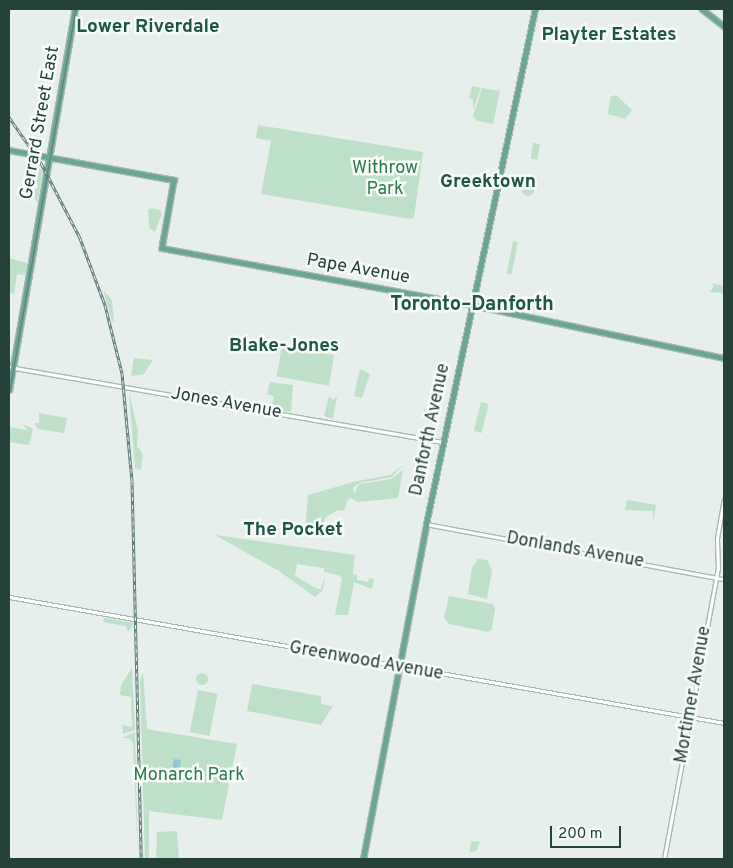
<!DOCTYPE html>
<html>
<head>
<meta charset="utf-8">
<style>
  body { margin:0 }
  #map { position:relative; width:733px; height:868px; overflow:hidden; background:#e6efeb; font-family:Overpass,sans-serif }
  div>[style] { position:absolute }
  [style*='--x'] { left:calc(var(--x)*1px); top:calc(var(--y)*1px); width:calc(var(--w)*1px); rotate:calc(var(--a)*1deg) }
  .green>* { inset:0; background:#bfe0c8; transform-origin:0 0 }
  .round { border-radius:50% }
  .water>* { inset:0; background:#8ec9d4 }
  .roads { filter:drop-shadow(1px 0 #a8b8b2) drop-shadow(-1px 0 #a8b8b2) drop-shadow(0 1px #a8b8b2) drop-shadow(0 -1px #a8b8b2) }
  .minor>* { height:3px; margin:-1.5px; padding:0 1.5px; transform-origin:1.5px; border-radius:1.5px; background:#fff }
  .major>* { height:4.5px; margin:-2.25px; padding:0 2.25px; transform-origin:2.25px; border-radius:2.25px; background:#6aa596 }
  .tram>* { height:1px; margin:-0.5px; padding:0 0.5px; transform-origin:0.5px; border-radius:0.5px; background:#5f7d75 }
  .rail>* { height:3px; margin-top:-1.5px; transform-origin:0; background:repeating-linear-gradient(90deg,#f7fbf9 0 4px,#5f7d75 0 8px); box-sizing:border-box; border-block:1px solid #5f7d75 }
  span { translate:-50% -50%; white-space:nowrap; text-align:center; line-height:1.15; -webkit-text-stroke:5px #f7fbf9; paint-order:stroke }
  .street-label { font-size:18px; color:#24423a }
  .park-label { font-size:18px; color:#2d7a4b }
  .neighbourhood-label { font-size:19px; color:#1f5548; font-weight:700 }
  .quarter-label { font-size:20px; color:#1f5548; font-weight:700 }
  .frame { position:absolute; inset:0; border:10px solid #24423a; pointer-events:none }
  .scale { position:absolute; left:550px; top:826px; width:71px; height:22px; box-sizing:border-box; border:2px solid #24423a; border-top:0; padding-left:6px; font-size:15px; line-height:18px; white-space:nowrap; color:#24423a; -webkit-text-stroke:4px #f7fbf9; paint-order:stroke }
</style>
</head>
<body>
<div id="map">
  <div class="green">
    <div style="clip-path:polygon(472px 86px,481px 88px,473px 110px,473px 100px,469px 98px)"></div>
    <div style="clip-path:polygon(482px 88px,500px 91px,493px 124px,477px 121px,473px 116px)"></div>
    <div style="clip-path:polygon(616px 95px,632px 110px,625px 119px,608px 114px,610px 97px)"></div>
    <div style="clip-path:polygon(258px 125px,423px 152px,414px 217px,410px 219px,261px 194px,271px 141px,256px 138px)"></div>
    <div style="left:533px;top:143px;width:7px;height:16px;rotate:8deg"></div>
    <div style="clip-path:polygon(32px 158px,43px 172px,37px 204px,33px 191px,38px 187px)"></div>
    <div class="round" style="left:522px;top:184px;width:12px;height:12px"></div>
    <div style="clip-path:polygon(151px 208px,160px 210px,162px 214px,155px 232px,149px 228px,148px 210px)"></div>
    <div style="left:513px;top:241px;width:5px;height:33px;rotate:11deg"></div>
    <div style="clip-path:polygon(9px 258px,27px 263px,25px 275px,17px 274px,14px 294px,9px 292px)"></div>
    <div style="clip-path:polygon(711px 283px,724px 286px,724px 293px,710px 292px,714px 286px)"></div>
    <div style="clip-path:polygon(103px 290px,112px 300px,114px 321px,112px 321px)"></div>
    <div style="left:282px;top:346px;width:53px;height:31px;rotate:10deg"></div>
    <div style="clip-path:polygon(134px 358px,153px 360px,144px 374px,131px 376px)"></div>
    <div style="clip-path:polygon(360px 369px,370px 374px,362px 398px,354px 396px)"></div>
    <div style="clip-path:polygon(270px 382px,293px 385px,291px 412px,271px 409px,274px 396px,267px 394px)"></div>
    <div style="clip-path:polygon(129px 392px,138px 431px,137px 446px,143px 454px,141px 470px,135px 468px)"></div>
    <div style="clip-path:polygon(329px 396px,333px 400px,337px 396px,333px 419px,324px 416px)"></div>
    <div style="left:481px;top:402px;width:8px;height:30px;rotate:14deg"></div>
    <div style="clip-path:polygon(39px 413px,67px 418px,64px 433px,38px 429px,35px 426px,35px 423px,39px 423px)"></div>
    <div style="clip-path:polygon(23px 424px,33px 429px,29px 445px,9px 442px,9px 427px,27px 430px)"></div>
    <div style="clip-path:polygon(402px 466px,392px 477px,359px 483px,353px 488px,354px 494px,359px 484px,391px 479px,403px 470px,398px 498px,358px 502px,351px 498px,347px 501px,344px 511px,338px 510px,326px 517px,319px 530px,305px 529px,308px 495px,353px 482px,390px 475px)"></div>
    <div style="clip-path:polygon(627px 500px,656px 505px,653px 521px,653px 511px,625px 510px)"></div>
    <div style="clip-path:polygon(215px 535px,355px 555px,353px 574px,357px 575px,357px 580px,368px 582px,369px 578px,374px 579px,372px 589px,354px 582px,348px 615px,335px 615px,342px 579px,339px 575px,324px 572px,324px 568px,297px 564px,295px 576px,318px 589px,321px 589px,325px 575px,323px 590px,315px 597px,279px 571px)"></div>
    <div style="clip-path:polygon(478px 559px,487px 560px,492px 570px,487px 599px,468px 594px,472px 568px)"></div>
    <div style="clip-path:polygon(449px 596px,493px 604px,495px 609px,492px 629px,488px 632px,449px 624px,444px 618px)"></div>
    <div style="clip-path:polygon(104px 618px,133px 623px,133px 625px,128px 632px,126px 626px,103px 622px)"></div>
    <div style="clip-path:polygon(132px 668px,135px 730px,123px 734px,122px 725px,132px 727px,131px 697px,120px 695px,121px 685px)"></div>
    <div style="clip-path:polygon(143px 672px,147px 729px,237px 744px,222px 820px,149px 811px,149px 859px,145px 859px,140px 681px)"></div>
    <div class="round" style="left:196px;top:673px;width:12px;height:12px"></div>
    <div style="clip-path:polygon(252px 684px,321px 696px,321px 704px,333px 706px,321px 725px,247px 711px)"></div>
    <div style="left:198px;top:690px;width:20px;height:43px;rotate:11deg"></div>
    <div style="clip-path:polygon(135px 732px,137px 815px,138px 859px,133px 743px,129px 738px,122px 738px)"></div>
    <div style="clip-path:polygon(177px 831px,179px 859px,156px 859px,157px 832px)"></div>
    <div style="clip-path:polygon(471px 841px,480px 842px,476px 851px,470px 852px,469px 856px)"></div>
  </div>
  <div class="water">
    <div style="clip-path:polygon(174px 759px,181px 760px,179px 776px,171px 774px)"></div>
  </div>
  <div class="roads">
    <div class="minor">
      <div style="--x:9;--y:367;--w:440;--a:9.8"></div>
      <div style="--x:426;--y:524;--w:303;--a:10.5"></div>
      <div style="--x:9;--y:597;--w:726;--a:9.99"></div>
      <div style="--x:664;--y:859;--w:295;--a:-79.5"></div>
      <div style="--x:718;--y:569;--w:31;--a:-92"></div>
      <div style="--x:717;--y:538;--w:39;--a:-80"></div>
    </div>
    <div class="major">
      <div style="--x:702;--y:9;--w:28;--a:38"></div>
      <div style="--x:9;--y:150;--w:168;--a:10.3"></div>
      <div style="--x:174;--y:180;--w:69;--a:100"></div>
      <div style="--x:162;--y:248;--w:311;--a:10.4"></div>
      <div style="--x:468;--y:304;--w:262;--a:11.9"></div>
      <div style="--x:9;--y:390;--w:387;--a:-80.2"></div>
      <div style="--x:363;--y:859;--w:341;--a:-79.3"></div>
      <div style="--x:426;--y:524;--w:526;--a:-78.05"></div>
    </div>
  </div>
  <div class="tram">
    <div style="--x:9;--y:393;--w:390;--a:-80.2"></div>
  </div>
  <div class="rail">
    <div style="--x:9;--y:117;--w:56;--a:55.2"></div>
    <div style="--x:41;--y:163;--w:85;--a:62.5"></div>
    <div style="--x:80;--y:238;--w:72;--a:69.5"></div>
    <div style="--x:105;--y:305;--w:70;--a:76"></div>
    <div style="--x:122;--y:373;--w:108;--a:84.7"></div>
    <div style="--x:132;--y:481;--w:378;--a:88.6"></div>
  </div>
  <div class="street-label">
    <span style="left:41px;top:123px;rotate:-80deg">Gerrard Street East</span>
    <span style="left:358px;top:270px;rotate:10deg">Pape Avenue</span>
    <span style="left:226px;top:404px;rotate:10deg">Jones Avenue</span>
    <span style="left:431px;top:430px;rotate:-78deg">Danforth Avenue</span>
    <span style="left:575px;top:551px;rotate:10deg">Donlands Avenue</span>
    <span style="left:366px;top:662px;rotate:10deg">Greenwood Avenue</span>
    <span style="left:694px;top:695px;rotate:-80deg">Mortimer Avenue</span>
  </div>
  <div class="park-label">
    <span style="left:385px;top:180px">Withrow<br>Park</span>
    <span style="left:189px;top:776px">Monarch Park</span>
  </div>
  <div class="neighbourhood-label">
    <span style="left:148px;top:28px">Lower Riverdale</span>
    <span style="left:609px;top:36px">Playter Estates</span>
    <span style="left:488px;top:183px">Greektown</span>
    <span style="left:284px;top:347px">Blake-Jones</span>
    <span style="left:293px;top:531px">The Pocket</span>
  </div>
  <div class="quarter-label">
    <span style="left:472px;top:305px">Toronto–Danforth</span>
  </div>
  <div class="frame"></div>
  <div class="scale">200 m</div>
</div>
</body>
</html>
